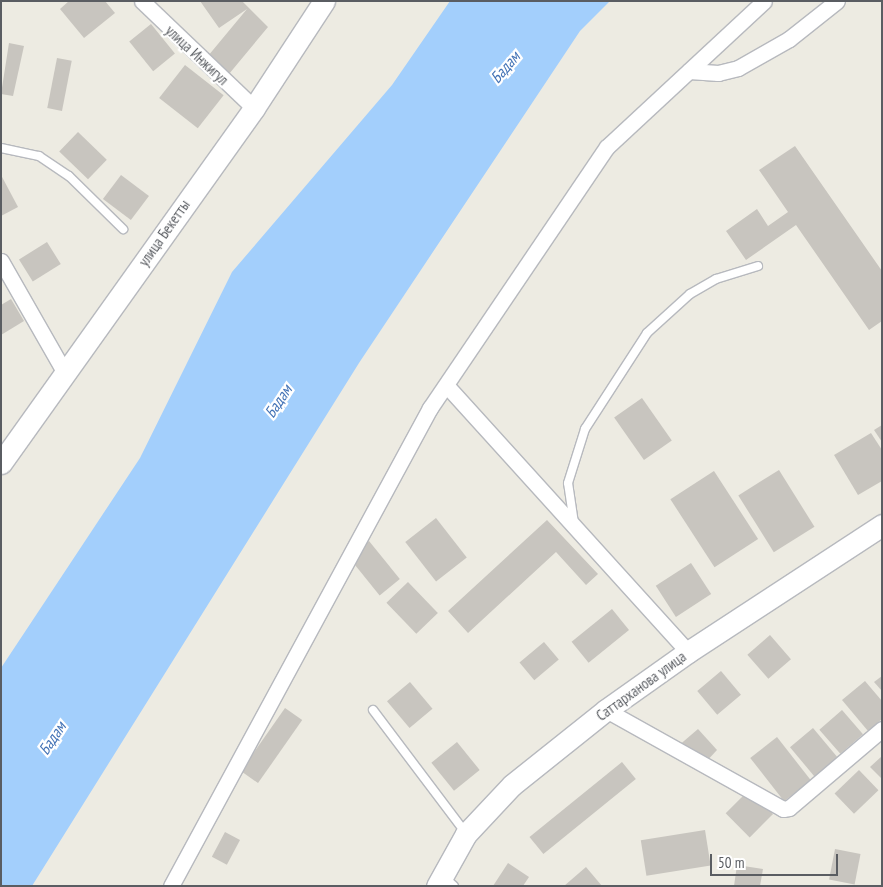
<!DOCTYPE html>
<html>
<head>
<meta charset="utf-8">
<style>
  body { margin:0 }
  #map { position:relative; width:883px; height:887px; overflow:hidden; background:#edebe2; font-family:"PT Sans Narrow",sans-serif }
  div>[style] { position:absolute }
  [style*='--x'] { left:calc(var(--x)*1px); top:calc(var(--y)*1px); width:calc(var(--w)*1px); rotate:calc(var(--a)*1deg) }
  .water>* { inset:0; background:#a3cffc }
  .building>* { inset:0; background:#c8c5bf; transform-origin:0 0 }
  .roads { filter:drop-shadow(1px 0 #b7b9be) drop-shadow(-1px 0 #b7b9be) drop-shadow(0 1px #b7b9be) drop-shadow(0 -1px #b7b9be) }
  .lane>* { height:8px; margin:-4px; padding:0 4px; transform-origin:4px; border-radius:4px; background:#fff }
  .street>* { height:15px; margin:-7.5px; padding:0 7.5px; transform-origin:7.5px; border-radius:7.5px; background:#fff }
  .secondary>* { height:21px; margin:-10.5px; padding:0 10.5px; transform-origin:10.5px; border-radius:10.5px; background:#fff }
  span { translate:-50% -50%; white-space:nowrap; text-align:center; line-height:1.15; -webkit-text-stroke:4.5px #fff; paint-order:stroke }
  .street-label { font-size:15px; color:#5a5d62 }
  .water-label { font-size:16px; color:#4373b6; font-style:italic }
  .frame { position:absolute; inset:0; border:2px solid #5a5d62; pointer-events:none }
  .scale { position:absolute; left:710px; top:854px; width:128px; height:22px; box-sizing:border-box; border:2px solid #5a5d62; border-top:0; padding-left:6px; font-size:15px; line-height:18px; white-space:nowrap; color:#5a5d62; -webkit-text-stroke:4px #fff; paint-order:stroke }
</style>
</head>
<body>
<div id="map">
  <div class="water">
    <div style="clip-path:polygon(450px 1px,610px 1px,580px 31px,359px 363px,32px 886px,1px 886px,1px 668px,140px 458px,232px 272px,392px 85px)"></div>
  </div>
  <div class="building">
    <div style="clip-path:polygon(69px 1px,105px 1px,115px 13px,84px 38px,60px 9px)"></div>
    <div style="clip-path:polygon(200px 1px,242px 1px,268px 27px,229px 74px,208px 56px,247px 9px,219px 28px)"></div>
    <div style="left:151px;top:24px;width:38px;height:28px;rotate:51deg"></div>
    <div style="clip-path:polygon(9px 43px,24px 46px,13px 96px,1px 94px)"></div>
    <div style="left:57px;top:58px;width:15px;height:51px;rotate:11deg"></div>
    <div style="left:185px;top:65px;width:49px;height:42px;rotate:38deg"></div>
    <div style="left:78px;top:132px;width:40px;height:27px;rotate:44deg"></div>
    <div style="clip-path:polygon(795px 146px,882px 271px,882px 321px,869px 330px,796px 225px,746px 260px,726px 231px,757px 209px,768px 226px,788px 212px,759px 170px)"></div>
    <div style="clip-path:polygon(1px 175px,18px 207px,1px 216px)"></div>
    <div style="left:121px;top:175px;width:35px;height:30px;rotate:37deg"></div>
    <div style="left:47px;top:242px;width:26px;height:33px;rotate:58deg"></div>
    <div style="clip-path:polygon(11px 299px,24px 321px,1px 335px,1px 305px)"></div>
    <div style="left:642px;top:398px;width:52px;height:34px;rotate:55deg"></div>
    <div style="clip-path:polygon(882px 425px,882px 442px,874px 430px)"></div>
    <div style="clip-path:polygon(871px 433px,882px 450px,882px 481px,858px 495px,834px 455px)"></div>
    <div style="left:779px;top:470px;width:67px;height:48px;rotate:58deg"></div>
    <div style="left:714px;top:471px;width:81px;height:52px;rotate:57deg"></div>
    <div style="left:436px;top:518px;width:50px;height:39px;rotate:52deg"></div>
    <div style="clip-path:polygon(547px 520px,598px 574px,586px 585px,556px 552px,468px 633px,448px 611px)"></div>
    <div style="left:369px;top:541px;width:49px;height:26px;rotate:51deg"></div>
    <div style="left:691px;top:563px;width:37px;height:42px;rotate:57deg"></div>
    <div style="left:408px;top:582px;width:43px;height:30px;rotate:46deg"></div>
    <div style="left:612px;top:609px;width:27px;height:52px;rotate:51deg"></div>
    <div style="left:770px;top:635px;width:32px;height:30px;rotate:49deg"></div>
    <div style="left:544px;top:642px;width:23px;height:32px;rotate:50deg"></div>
    <div style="left:721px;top:671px;width:31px;height:31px;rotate:50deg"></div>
    <div style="clip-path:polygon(882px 676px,882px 691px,874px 682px)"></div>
    <div style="clip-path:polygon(865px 681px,882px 701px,882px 719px,868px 731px,842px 700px)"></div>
    <div style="left:410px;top:682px;width:35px;height:30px;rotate:50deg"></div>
    <div style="left:285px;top:708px;width:21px;height:77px;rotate:35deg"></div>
    <div style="left:842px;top:710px;width:32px;height:30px;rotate:49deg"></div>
    <div style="left:813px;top:728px;width:39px;height:30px;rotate:50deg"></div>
    <div style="clip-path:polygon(698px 729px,717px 750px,704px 764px,677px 747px)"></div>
    <div style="left:777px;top:737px;width:55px;height:34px;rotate:52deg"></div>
    <div style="left:457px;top:742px;width:36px;height:33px;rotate:51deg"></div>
    <div style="clip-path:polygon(882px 756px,882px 779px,870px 767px)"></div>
    <div style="left:622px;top:762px;width:22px;height:119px;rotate:51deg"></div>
    <div style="left:859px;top:770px;width:28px;height:34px;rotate:46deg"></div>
    <div style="left:749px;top:790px;width:34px;height:33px;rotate:45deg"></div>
    <div style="left:705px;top:830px;width:36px;height:65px;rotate:81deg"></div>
    <div style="left:225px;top:832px;width:17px;height:28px;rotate:28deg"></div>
    <div style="left:835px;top:849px;width:26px;height:31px;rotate:11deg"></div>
    <div style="clip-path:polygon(508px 863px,529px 877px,523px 886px,493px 886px)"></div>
    <div style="clip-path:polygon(737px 865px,763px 869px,760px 886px,734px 886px)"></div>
    <div style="clip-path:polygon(586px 867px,602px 886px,564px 886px)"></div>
  </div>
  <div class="roads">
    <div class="lane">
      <div style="--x:1;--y:148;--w:39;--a:12"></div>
      <div style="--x:39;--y:156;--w:36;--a:34"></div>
      <div style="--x:69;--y:176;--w:76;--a:44.5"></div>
      <div style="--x:574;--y:523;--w:40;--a:-98.5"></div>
      <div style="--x:568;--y:483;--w:57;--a:-72.5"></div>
      <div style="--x:585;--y:429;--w:114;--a:-57.1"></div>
      <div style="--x:647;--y:333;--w:58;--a:-42.2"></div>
      <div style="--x:690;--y:294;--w:30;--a:-30"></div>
      <div style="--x:716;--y:279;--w:44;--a:-17.2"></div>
      <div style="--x:373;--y:710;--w:153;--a:53"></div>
      <div style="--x:444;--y:877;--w:13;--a:42"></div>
    </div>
    <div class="street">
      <div style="--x:142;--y:1;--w:155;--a:43.7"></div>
      <div style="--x:689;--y:71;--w:29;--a:4"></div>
      <div style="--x:718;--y:73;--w:21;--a:-14"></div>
      <div style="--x:738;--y:68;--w:59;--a:-29.6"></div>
      <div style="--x:789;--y:39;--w:61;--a:-38.4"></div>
      <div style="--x:1;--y:261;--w:129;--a:60.3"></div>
      <div style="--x:447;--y:386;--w:359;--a:47.8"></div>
      <div style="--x:606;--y:710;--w:203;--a:29.2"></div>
      <div style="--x:783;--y:809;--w:6;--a:-9"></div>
      <div style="--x:789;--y:808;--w:122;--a:-40.3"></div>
      <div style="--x:171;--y:886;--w:544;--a:-61.55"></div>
      <div style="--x:430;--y:408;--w:315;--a:-55.9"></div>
      <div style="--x:607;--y:147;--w:214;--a:-42.9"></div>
    </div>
    <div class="secondary">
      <div style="--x:1;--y:463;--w:436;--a:-54.5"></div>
      <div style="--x:254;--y:108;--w:128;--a:-56.8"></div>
      <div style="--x:437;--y:886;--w:60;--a:-60.9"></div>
      <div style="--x:466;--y:834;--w:67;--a:-46.8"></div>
      <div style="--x:512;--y:785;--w:120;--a:-38.6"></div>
      <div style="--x:606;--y:710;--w:100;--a:-35.3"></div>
      <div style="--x:688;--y:652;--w:232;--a:-33.2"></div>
    </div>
  </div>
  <div class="street-label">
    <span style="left:197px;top:55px;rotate:43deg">улица Инжигул</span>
    <span style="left:164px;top:233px;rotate:-55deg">улица Бекетты</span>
    <span style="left:641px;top:686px;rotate:-36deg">Саттарханова улица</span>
  </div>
  <div class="water-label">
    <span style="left:505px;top:67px;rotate:-49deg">Бадам</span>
    <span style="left:278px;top:401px;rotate:-56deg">Бадам</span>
    <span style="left:52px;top:738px;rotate:-56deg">Бадам</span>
  </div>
  <div class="frame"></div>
  <div class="scale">50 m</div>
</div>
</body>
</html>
